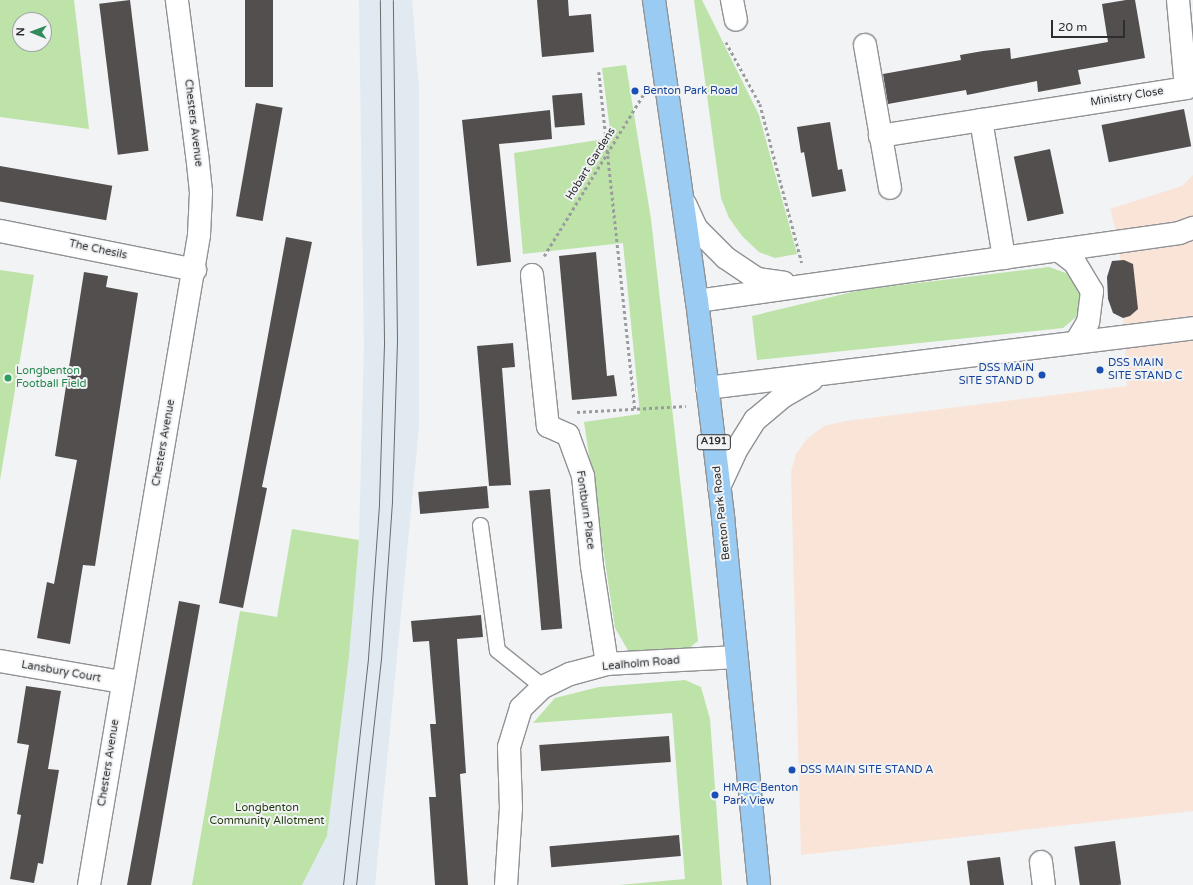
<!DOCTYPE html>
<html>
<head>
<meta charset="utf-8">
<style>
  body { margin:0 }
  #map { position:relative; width:1193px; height:885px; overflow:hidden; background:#f1f3f5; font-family:"Varela Round",sans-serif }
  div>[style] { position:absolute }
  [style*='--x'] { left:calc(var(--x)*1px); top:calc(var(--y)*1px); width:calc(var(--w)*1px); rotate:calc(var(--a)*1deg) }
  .commercial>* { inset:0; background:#fae4d7 }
  .built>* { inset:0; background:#e1e9f1 }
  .green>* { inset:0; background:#bde3a9 }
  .building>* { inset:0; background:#524f4e; transform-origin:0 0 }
  .path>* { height:2.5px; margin-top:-1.25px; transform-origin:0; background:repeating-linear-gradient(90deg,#9b9c9e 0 3px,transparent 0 6px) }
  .roads { filter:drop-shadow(1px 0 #909295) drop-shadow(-1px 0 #909295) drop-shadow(0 1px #909295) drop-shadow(0 -1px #909295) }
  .service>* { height:15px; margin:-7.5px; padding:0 7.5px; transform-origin:7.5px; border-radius:7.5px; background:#fff }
  .minor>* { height:22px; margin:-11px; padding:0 11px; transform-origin:11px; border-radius:11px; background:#fff }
  .primary>* { height:22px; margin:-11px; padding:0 11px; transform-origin:11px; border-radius:11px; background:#9accf3 }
  .tram>* { height:1px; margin:-0.5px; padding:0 0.5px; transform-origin:0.5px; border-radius:0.5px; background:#6a6c6d }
  .dots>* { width:11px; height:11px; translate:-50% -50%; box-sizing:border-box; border:2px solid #f1f3f5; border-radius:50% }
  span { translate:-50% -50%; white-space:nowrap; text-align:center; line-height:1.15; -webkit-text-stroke:4px #f1f3f5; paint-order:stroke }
  .shield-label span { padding:1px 3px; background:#f1f3f5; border:1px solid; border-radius:3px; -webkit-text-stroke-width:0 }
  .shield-label { font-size:10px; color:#2c2d2e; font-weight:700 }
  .transit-label { font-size:11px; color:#164399 }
  .left { translate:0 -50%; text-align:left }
  .right { translate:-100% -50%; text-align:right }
  .street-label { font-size:11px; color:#2c2d2e }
  .leisure-label { font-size:11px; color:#27864d }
  .park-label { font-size:11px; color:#1e3909 }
  .north { position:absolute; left:12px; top:12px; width:40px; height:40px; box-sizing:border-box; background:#f1f3f5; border:1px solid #a2a4a5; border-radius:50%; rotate:271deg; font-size:11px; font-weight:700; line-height:16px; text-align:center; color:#2c2d2e }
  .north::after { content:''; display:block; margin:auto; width:14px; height:18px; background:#338a5d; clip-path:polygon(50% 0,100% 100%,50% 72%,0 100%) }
  .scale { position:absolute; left:1051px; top:20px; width:74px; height:18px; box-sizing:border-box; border:2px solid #2c2d2e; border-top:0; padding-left:5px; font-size:12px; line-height:14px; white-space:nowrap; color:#2c2d2e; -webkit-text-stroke:3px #f1f3f5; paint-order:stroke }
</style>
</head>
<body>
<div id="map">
  <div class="commercial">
    <div style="clip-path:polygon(1193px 175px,1193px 811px,801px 855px,791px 472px,796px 454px,807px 439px,824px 426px,846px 421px,1127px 386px,1119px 242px,1110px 209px,1182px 186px)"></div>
  </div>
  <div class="built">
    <div style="clip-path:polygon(359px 0,412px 0,419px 89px,419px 427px,375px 885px,302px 885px,327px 836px,349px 657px,359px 540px,364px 346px)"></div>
  </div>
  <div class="green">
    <div style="clip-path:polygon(evenodd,0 0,74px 0,89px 129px,0 117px,0 0,20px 20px,44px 20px,44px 44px,20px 44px,20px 20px)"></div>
    <div style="clip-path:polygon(694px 0,702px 0,759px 115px,797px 254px,775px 258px,759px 252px,742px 236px,729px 218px,721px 198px)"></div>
    <div style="clip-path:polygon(626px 65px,651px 219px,698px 641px,688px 649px,651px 656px,629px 652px,615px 628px,584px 422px,640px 414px,623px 243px,523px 254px,514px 153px,611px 138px,602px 68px)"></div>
    <div style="clip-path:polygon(1049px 267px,1066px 273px,1078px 285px,1081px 302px,1076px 317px,1063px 328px,757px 360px,752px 316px,861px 290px)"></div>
    <div style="clip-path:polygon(0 270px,34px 275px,0 480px)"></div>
    <div style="clip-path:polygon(292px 529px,359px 540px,349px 657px,327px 836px,302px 885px,192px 885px,240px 611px,277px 617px)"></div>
    <div style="clip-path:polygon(685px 680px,701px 687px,710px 719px,722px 885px,619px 885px,685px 879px,672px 713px,533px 723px,555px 698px,599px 687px)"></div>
  </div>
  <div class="building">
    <div style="left:130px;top:0;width:152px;height:31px;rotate:83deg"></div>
    <div style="left:245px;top:0;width:28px;height:87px"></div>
    <div style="clip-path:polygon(537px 0,568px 0,569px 16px,591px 14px,594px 52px,542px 57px)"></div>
    <div style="clip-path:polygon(1126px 0,1135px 0,1145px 58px,1078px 70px,1081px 84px,1038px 92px,1037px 81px,967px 95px,966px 90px,888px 104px,883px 74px,961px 60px,960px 55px,983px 51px,1010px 48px,1011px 59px,1108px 42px,1102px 4px)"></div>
    <div style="left:582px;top:93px;width:32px;height:30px;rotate:85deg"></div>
    <div style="left:256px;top:103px;width:27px;height:115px;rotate:10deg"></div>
    <div style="left:1184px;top:109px;width:38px;height:84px;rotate:79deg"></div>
    <div style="clip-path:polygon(550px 110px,552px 139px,499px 144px,511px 262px,477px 266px,462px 120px)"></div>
    <div style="clip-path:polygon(830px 122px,838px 170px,842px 169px,846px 191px,812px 197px,804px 152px,801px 153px,797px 127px)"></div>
    <div style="left:1050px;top:149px;width:66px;height:37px;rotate:78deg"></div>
    <div style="left:0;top:166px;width:114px;height:35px;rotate:10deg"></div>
    <div style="clip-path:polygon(286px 237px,312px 242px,262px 487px,267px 488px,243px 608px,219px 603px)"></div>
    <div style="clip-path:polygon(596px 252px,607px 376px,614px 375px,617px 396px,572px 400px,559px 256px)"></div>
    <div style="clip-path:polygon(1124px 260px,1133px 264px,1138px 309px,1130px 316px,1123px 318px,1113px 313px,1108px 299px,1107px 277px,1112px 261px)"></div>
    <div style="clip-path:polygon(84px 272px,108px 276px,106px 287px,138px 293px,95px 566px,83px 565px,70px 644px,37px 638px,47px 582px,54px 584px,77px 460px,55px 456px)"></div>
    <div style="clip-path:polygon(513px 343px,515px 367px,502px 368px,511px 485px,489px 486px,477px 346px)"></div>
    <div style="left:487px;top:486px;width:22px;height:69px;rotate:85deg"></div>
    <div style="left:550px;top:489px;width:140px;height:21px;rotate:85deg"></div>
    <div style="clip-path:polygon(179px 601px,200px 605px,156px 857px,151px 885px,127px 885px)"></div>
    <div style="clip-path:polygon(481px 615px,483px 637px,457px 639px,466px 773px,460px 774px,468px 885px,435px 885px,429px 797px,436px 797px,430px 724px,436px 724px,429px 641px,413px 642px,411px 621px)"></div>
    <div style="clip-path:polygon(26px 686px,61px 691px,48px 769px,59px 770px,43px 864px,38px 863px,34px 883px,10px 879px,21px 815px,17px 814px,29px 745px,17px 743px)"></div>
    <div style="left:669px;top:736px;width:26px;height:130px;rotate:86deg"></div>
    <div style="left:679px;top:835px;width:21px;height:130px;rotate:85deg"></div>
    <div style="left:1115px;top:841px;width:44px;height:41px;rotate:82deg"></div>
    <div style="clip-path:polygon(1000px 857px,1004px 885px,970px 885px,967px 861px)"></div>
  </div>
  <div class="path">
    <div style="--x:726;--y:42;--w:71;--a:61.3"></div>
    <div style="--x:760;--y:104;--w:164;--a:75.2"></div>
    <div style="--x:599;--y:72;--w:339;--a:83.9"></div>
    <div style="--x:544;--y:256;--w:189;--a:-58.4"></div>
    <div style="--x:577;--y:412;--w:109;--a:-3.2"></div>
  </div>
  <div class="roads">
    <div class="service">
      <div style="--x:480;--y:525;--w:126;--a:82.3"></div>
      <div style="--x:497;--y:650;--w:59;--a:38.8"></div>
    </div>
    <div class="minor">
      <div style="--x:732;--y:0;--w:20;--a:79"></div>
      <div style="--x:865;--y:45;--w:145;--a:80.1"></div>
      <div style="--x:981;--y:120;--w:140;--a:80.5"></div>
      <div style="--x:880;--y:136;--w:310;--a:-8.9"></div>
      <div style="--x:1186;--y:88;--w:88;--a:-95.2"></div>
      <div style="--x:685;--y:204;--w:26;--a:65"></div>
      <div style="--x:696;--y:228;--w:42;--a:45"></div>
      <div style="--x:726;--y:258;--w:37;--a:34"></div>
      <div style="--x:757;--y:279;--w:27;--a:8"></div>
      <div style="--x:0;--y:231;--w:199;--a:11.3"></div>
      <div style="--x:1058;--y:250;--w:21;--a:37"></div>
      <div style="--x:1075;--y:263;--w:33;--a:59"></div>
      <div style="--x:1092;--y:291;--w:31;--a:97"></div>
      <div style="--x:1088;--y:322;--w:23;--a:121"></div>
      <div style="--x:532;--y:275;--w:152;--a:84"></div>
      <div style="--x:548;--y:426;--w:22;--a:24"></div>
      <div style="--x:568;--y:435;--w:44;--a:69.9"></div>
      <div style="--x:583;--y:476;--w:90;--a:84.3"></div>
      <div style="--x:592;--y:566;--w:99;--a:81.3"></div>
      <div style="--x:697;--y:301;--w:487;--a:-8"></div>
      <div style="--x:1179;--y:233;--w:15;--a:-20"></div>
      <div style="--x:707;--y:388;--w:490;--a:-7"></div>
      <div style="--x:719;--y:487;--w:38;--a:-65"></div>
      <div style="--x:735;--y:452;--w:38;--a:-58"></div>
      <div style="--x:755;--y:420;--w:38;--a:-40"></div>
      <div style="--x:784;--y:396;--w:32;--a:-30"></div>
      <div style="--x:0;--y:661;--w:124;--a:9.8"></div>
      <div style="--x:1041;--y:862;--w:23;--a:83"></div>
      <div style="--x:89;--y:885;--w:659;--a:-80.39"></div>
      <div style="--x:199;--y:235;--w:43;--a:-87.3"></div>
      <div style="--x:201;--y:192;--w:37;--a:-96"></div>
      <div style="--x:197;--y:155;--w:156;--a:-97.4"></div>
      <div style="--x:506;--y:885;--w:77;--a:-86.3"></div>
      <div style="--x:511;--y:808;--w:61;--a:-91.9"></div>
      <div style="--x:509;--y:747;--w:41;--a:-72.9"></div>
      <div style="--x:521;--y:708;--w:30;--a:-44"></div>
      <div style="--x:543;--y:687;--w:30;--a:-26"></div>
      <div style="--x:570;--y:674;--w:38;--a:-15"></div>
      <div style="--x:607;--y:664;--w:129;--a:-3.1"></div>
    </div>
    <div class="primary">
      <div style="--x:654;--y:0;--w:304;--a:81.9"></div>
      <div style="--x:697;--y:301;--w:218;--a:83.1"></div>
      <div style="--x:723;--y:517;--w:370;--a:84.4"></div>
    </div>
  </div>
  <div class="tram">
    <div style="--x:343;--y:885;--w:228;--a:-83.7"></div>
    <div style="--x:368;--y:658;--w:155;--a:-85.9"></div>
    <div style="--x:379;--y:503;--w:162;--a:-88.2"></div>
    <div style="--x:384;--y:341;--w:341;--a:-90.7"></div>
    <div style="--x:356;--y:885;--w:227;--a:-83.7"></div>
    <div style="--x:381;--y:659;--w:159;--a:-86"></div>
    <div style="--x:392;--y:500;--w:159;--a:-88.2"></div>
    <div style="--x:397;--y:341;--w:341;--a:-90.7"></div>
  </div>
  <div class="dots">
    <div style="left:635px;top:91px;background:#1a4fb4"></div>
    <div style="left:1100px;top:370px;background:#1a4fb4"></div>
    <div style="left:1042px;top:375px;background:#1a4fb4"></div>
    <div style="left:8px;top:378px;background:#2e9e5b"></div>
    <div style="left:792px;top:770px;background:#1a4fb4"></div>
    <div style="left:715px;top:795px;background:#1a4fb4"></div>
  </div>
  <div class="shield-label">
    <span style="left:714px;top:442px">A191</span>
  </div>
  <div class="transit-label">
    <span class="left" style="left:643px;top:91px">Benton Park Road</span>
    <span class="left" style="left:1108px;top:370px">DSS MAIN<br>SITE STAND C</span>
    <span class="right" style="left:1034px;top:375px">DSS MAIN<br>SITE STAND D</span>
    <span class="left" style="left:800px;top:770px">DSS MAIN SITE STAND A</span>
    <span class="left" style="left:723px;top:795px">HMRC Benton<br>Park View</span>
  </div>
  <div class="street-label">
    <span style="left:1127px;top:97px;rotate:-9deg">Ministry Close</span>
    <span style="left:193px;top:123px;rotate:83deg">Chesters Avenue</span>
    <span style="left:591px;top:164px;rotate:-58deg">Hobart Gardens</span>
    <span style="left:98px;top:250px;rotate:12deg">The Chesils</span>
    <span style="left:164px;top:443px;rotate:-80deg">Chesters Avenue</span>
    <span style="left:585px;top:510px;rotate:82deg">Fontburn Place</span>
    <span style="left:722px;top:513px;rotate:-96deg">Benton Park Road</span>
    <span style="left:641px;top:664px;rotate:-5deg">Lealholm Road</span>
    <span style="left:61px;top:672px;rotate:10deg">Lansbury Court</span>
    <span style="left:109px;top:763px;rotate:-81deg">Chesters Avenue</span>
  </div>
  <div class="leisure-label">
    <span class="left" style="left:16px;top:378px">Longbenton<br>Football Field</span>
  </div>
  <div class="park-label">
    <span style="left:267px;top:815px">Longbenton<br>Community Allotment</span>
  </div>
  <div class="north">N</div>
  <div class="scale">20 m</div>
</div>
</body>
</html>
